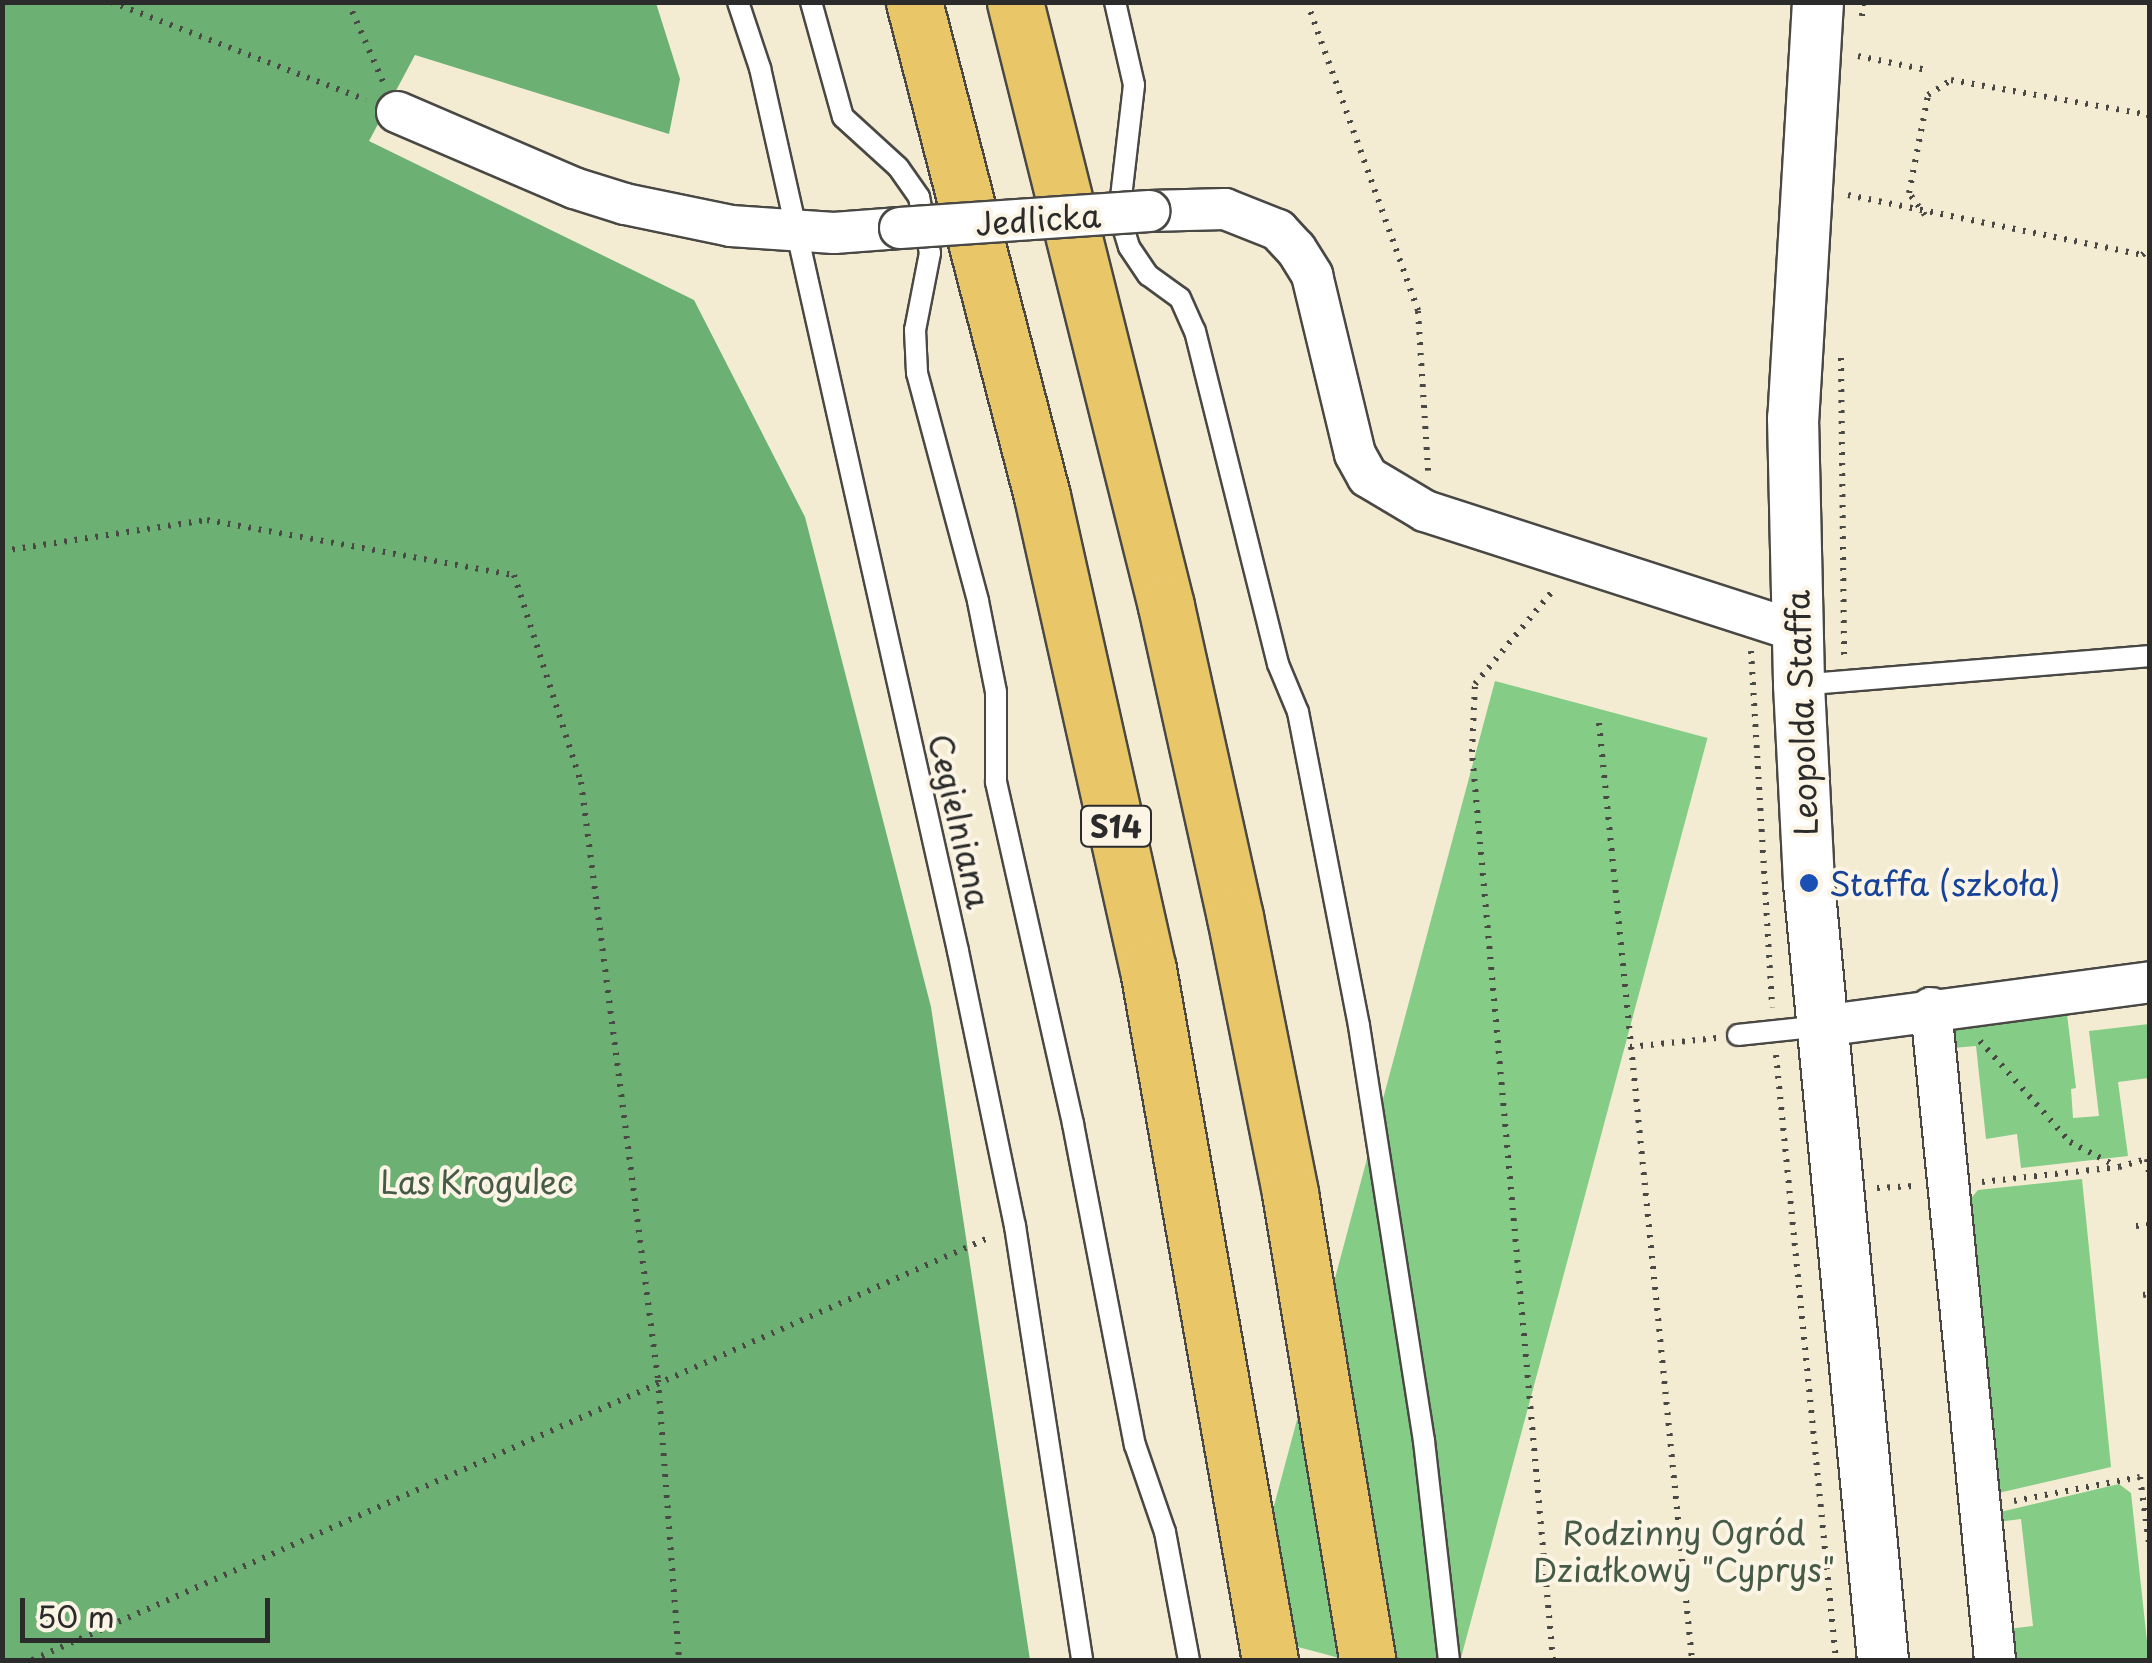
<!DOCTYPE html>
<html>
<head>
<meta charset="utf-8">
<style>
  body { margin:0 }
  #map { position:relative; width:2152px; height:1663px; overflow:hidden; background:#f3ecd3; font-family:"Playpen Sans",sans-serif }
  div>[style] { position:absolute }
  [style*='--x'] { left:calc(var(--x)*1px); top:calc(var(--y)*1px); width:calc(var(--w)*1px); rotate:calc(var(--a)*1deg) }
  .green>* { inset:0; background:#85cc87; transform-origin:0 0 }
  .forest>* { inset:0; background:#6cb074 }
  .path>* { height:6px; margin-top:-3px; transform-origin:0; background:repeating-linear-gradient(90deg,#494844 0 2.5px,transparent 0 10.5px) }
  .roads { filter:drop-shadow(2px 0 #494844) drop-shadow(-2px 0 #494844) drop-shadow(0 2px #494844) drop-shadow(0 -2px #494844) }
  .service>* { height:20px; margin:-10px; padding:0 10px; transform-origin:10px; border-radius:10px; background:#fff }
  .minor>* { height:40px; margin:-20px; padding:0 20px; transform-origin:20px; border-radius:20px; background:#fff }
  .tertiary>* { height:50px; margin:-25px; padding:0 25px; transform-origin:25px; border-radius:25px; background:#fff }
  .motorway>* { height:55px; margin:-27.5px; padding:0 27.5px; transform-origin:27.5px; border-radius:27.5px; background:#e9c769 }
  .bridges { filter:drop-shadow(2px 0 #494844) drop-shadow(-2px 0 #494844) drop-shadow(0 2px #494844) drop-shadow(0 -2px #494844) }
  .minor-bridge>* { height:40px; margin:-20px; padding:0 20px; transform-origin:20px; border-radius:20px; background:#fff }
  .dots>* { width:28px; height:28px; translate:-50% -50%; box-sizing:border-box; border:5px solid #fcf5e5; border-radius:50% }
  span { translate:-50% -50%; white-space:nowrap; text-align:center; line-height:1.15; -webkit-text-stroke:8px #fcf5e5; paint-order:stroke }
  .shield-label span { padding:2px 8px; background:#fcf5e5; border:2px solid; border-radius:8px; -webkit-text-stroke-width:0 }
  .shield-label { font-size:30px; color:#2b2b2b; font-weight:700 }
  .street-label { font-size:32px; color:#2b2b2b }
  .transit-label { font-size:32px; color:#164399 }
  .left { translate:0 -50%; text-align:left }
  .park-label { font-size:32px; color:#465b47 }
  .frame { position:absolute; inset:0; border:5px solid #2b2b2b; pointer-events:none }
  .scale { position:absolute; left:20px; top:1598px; width:250px; height:45px; box-sizing:border-box; border:5px solid #2b2b2b; border-top:0; padding-left:12px; font-size:30px; line-height:35px; white-space:nowrap; color:#2b2b2b; -webkit-text-stroke:8px #fcf5e5; paint-order:stroke }
</style>
</head>
<body>
<div id="map">
  <div class="green">
    <div style="left:1495px;top:681px;width:220px;height:984px;rotate:15deg"></div>
    <div style="clip-path:polygon(2066px 1006px,2076px 1088px,2071px 1089px,2073px 1118px,2099px 1116px,2089px 1031px,2149px 1024px,2149px 1078px,2118px 1082px,2128px 1156px,2021px 1168px,2017px 1134px,1986px 1139px,1976px 1046px,1952px 1048px,1952px 1036px,1960px 1025px)"></div>
    <div style="clip-path:polygon(2082px 1179px,2111px 1467px,1994px 1494px,1968px 1202px,1978px 1190px)"></div>
    <div style="clip-path:polygon(2119px 1484px,2131px 1493px,2149px 1660px,2012px 1660px,2008px 1629px,2033px 1626px,2021px 1519px,1997px 1522px,1996px 1513px)"></div>
  </div>
  <div class="forest">
    <div style="clip-path:polygon(3px 3px,656px 3px,680px 79px,669px 134px,415px 55px,369px 141px,694px 300px,805px 517px,931px 1007px,1030px 1660px,3px 1660px)"></div>
  </div>
  <div class="path">
    <div style="--x:111;--y:2;--w:273;--a:21"></div>
    <div style="--x:348;--y:2;--w:90;--a:66.3"></div>
    <div style="--x:1307;--y:2;--w:328;--a:70.2"></div>
    <div style="--x:1418;--y:311;--w:160;--a:86.4"></div>
    <div style="--x:1862;--y:16;--w:14;--a:-86"></div>
    <div style="--x:1858;--y:56;--w:70;--a:11.5"></div>
    <div style="--x:1848;--y:195;--w:300;--a:11.5"></div>
    <div style="--x:2142;--y:255;--w:10;--a:-37"></div>
    <div style="--x:1925;--y:215;--w:27;--a:-126"></div>
    <div style="--x:1909;--y:193;--w:100;--a:-79"></div>
    <div style="--x:1928;--y:95;--w:27;--a:-33"></div>
    <div style="--x:1951;--y:80;--w:201;--a:10"></div>
    <div style="--x:2149;--y:115;--w:9;--a:84"></div>
    <div style="--x:1841;--y:358;--w:298;--a:89.4"></div>
    <div style="--x:2;--y:551;--w:207;--a:-8.6"></div>
    <div style="--x:207;--y:520;--w:312;--a:10.2"></div>
    <div style="--x:514;--y:575;--w:218;--a:72.1"></div>
    <div style="--x:581;--y:782;--w:603;--a:82.66"></div>
    <div style="--x:658;--y:1380;--w:281;--a:85.7"></div>
    <div style="--x:1751;--y:651;--w:357;--a:86.6"></div>
    <div style="--x:1599;--y:723;--w:942;--a:84.33"></div>
    <div style="--x:1980;--y:1041;--w:135;--a:48.3"></div>
    <div style="--x:2070;--y:1142;--w:52;--a:27.6"></div>
    <div style="--x:1630;--y:1047;--w:87;--a:-5.9"></div>
    <div style="--x:1776;--y:1055;--w:608;--a:84.34"></div>
    <div style="--x:2147;--y:1159;--w:22;--a:82"></div>
    <div style="--x:1982;--y:1182;--w:138;--a:-6.2"></div>
    <div style="--x:2119;--y:1167;--w:32;--a:-16"></div>
    <div style="--x:1877;--y:1188;--w:37;--a:-3"></div>
    <div style="--x:2136;--y:1226;--w:14;--a:-4"></div>
    <div style="--x:2143;--y:1295;--w:7;--a:-8"></div>
    <div style="--x:2149;--y:1361;--w:1;--a:0"></div>
    <div style="--x:2014;--y:1501;--w:128;--a:-10.8"></div>
    <div style="--x:2140;--y:1477;--w:75;--a:82.3"></div>
    <div style="--x:32;--y:1660;--w:1047;--a:-23.82"></div>
    <div style="--x:1553;--y:1660;--w:912;--a:-95.1"></div>
    <div style="--x:1472;--y:752;--w:68;--a:-87.5"></div>
    <div style="--x:1475;--y:684;--w:125;--a:-50.2"></div>
  </div>
  <div class="roads">
    <div class="service">
      <div style="--x:738;--y:2;--w:70;--a:71.6"></div>
      <div style="--x:760;--y:68;--w:905;--a:77.36"></div>
      <div style="--x:958;--y:951;--w:281;--a:78.3"></div>
      <div style="--x:1015;--y:1226;--w:439;--a:81.2"></div>
      <div style="--x:811;--y:2;--w:119;--a:74.5"></div>
      <div style="--x:843;--y:117;--w:74;--a:42.3"></div>
      <div style="--x:898;--y:167;--w:37;--a:55"></div>
      <div style="--x:919;--y:197;--w:57;--a:78.9"></div>
      <div style="--x:930;--y:253;--w:78;--a:101"></div>
      <div style="--x:915;--y:330;--w:43;--a:87.3"></div>
      <div style="--x:917;--y:373;--w:236;--a:75"></div>
      <div style="--x:978;--y:601;--w:93;--a:78.8"></div>
      <div style="--x:996;--y:692;--w:90;--a:90"></div>
      <div style="--x:996;--y:782;--w:351;--a:77.3"></div>
      <div style="--x:1073;--y:1124;--w:327;--a:79.1"></div>
      <div style="--x:1135;--y:1445;--w:92;--a:71"></div>
      <div style="--x:1165;--y:1532;--w:130;--a:79.4"></div>
      <div style="--x:1115;--y:2;--w:85;--a:77.1"></div>
      <div style="--x:1134;--y:85;--w:130;--a:96.6"></div>
      <div style="--x:1119;--y:214;--w:34;--a:73"></div>
      <div style="--x:1129;--y:247;--w:34;--a:56"></div>
      <div style="--x:1148;--y:275;--w:39;--a:36"></div>
      <div style="--x:1180;--y:298;--w:36;--a:66"></div>
      <div style="--x:1195;--y:331;--w:343;--a:76"></div>
      <div style="--x:1278;--y:664;--w:52;--a:67.4"></div>
      <div style="--x:1298;--y:712;--w:320;--a:79"></div>
      <div style="--x:1359;--y:1026;--w:420;--a:81.1"></div>
      <div style="--x:1424;--y:1441;--w:220;--a:83.5"></div>
      <div style="--x:1799;--y:685;--w:352;--a:-4.7"></div>
      <div style="--x:1738;--y:1035;--w:84;--a:-6.1"></div>
    </div>
    <div class="minor">
      <div style="--x:397;--y:112;--w:193;--a:23.2"></div>
      <div style="--x:574;--y:188;--w:53;--a:17.4"></div>
      <div style="--x:625;--y:204;--w:108;--a:11.7"></div>
      <div style="--x:731;--y:226;--w:103;--a:3.9"></div>
      <div style="--x:834;--y:233;--w:66;--a:-4.3"></div>
      <div style="--x:1149;--y:211;--w:76;--a:-1.5"></div>
      <div style="--x:1225;--y:209;--w:57;--a:21.6"></div>
      <div style="--x:1278;--y:230;--w:26;--a:47"></div>
      <div style="--x:1296;--y:249;--w:31;--a:58"></div>
      <div style="--x:1312;--y:275;--w:184;--a:76.5"></div>
      <div style="--x:1355;--y:454;--w:26;--a:61"></div>
      <div style="--x:1368;--y:477;--w:66;--a:30.8"></div>
      <div style="--x:1425;--y:511;--w:391;--a:17.9"></div>
      <div style="--x:1931;--y:1008;--w:655;--a:84.39"></div>
      <div style="--x:1822;--y:1026;--w:331;--a:-7.6"></div>
    </div>
    <div class="tertiary">
      <div style="--x:1818;--y:2;--w:417;--a:93.4"></div>
      <div style="--x:1793;--y:418;--w:267;--a:88.7"></div>
      <div style="--x:1799;--y:685;--w:198;--a:87.1"></div>
      <div style="--x:1809;--y:883;--w:781;--a:84.56"></div>
    </div>
    <div class="motorway">
      <div style="--x:914;--y:2;--w:510;--a:75.47"></div>
      <div style="--x:1042;--y:496;--w:485;--a:77.4"></div>
      <div style="--x:1148;--y:969;--w:702;--a:79.99"></div>
      <div style="--x:1015;--y:2;--w:623;--a:75.96"></div>
      <div style="--x:1166;--y:606;--w:319;--a:77.5"></div>
      <div style="--x:1235;--y:917;--w:281;--a:78.7"></div>
      <div style="--x:1290;--y:1193;--w:473;--a:80.6"></div>
    </div>
  </div>
  <div class="bridges">
    <div class="minor-bridge">
      <div style="--x:900;--y:228;--w:250;--a:-3.9"></div>
    </div>
  </div>
  <div class="dots">
    <div style="left:1809px;top:883px;background:#1a4fb4"></div>
  </div>
  <div class="shield-label">
    <span style="left:1116px;top:826px">S14</span>
  </div>
  <div class="street-label">
    <span style="left:1038px;top:219px;rotate:-4deg">Jedlicka</span>
    <span style="left:1801px;top:713px;rotate:-92deg">Leopolda Staffa</span>
    <span style="left:960px;top:821px;rotate:77deg">Cegielniana</span>
  </div>
  <div class="transit-label">
    <span class="left" style="left:1829px;top:883px">Staffa (szkoła)</span>
  </div>
  <div class="park-label">
    <span style="left:477px;top:1181px">Las Krogulec</span>
    <span style="left:1684px;top:1551px">Rodzinny Ogród<br>Działkowy "Cyprys"</span>
  </div>
  <div class="frame"></div>
  <div class="scale">50 m</div>
</div>
</body>
</html>
